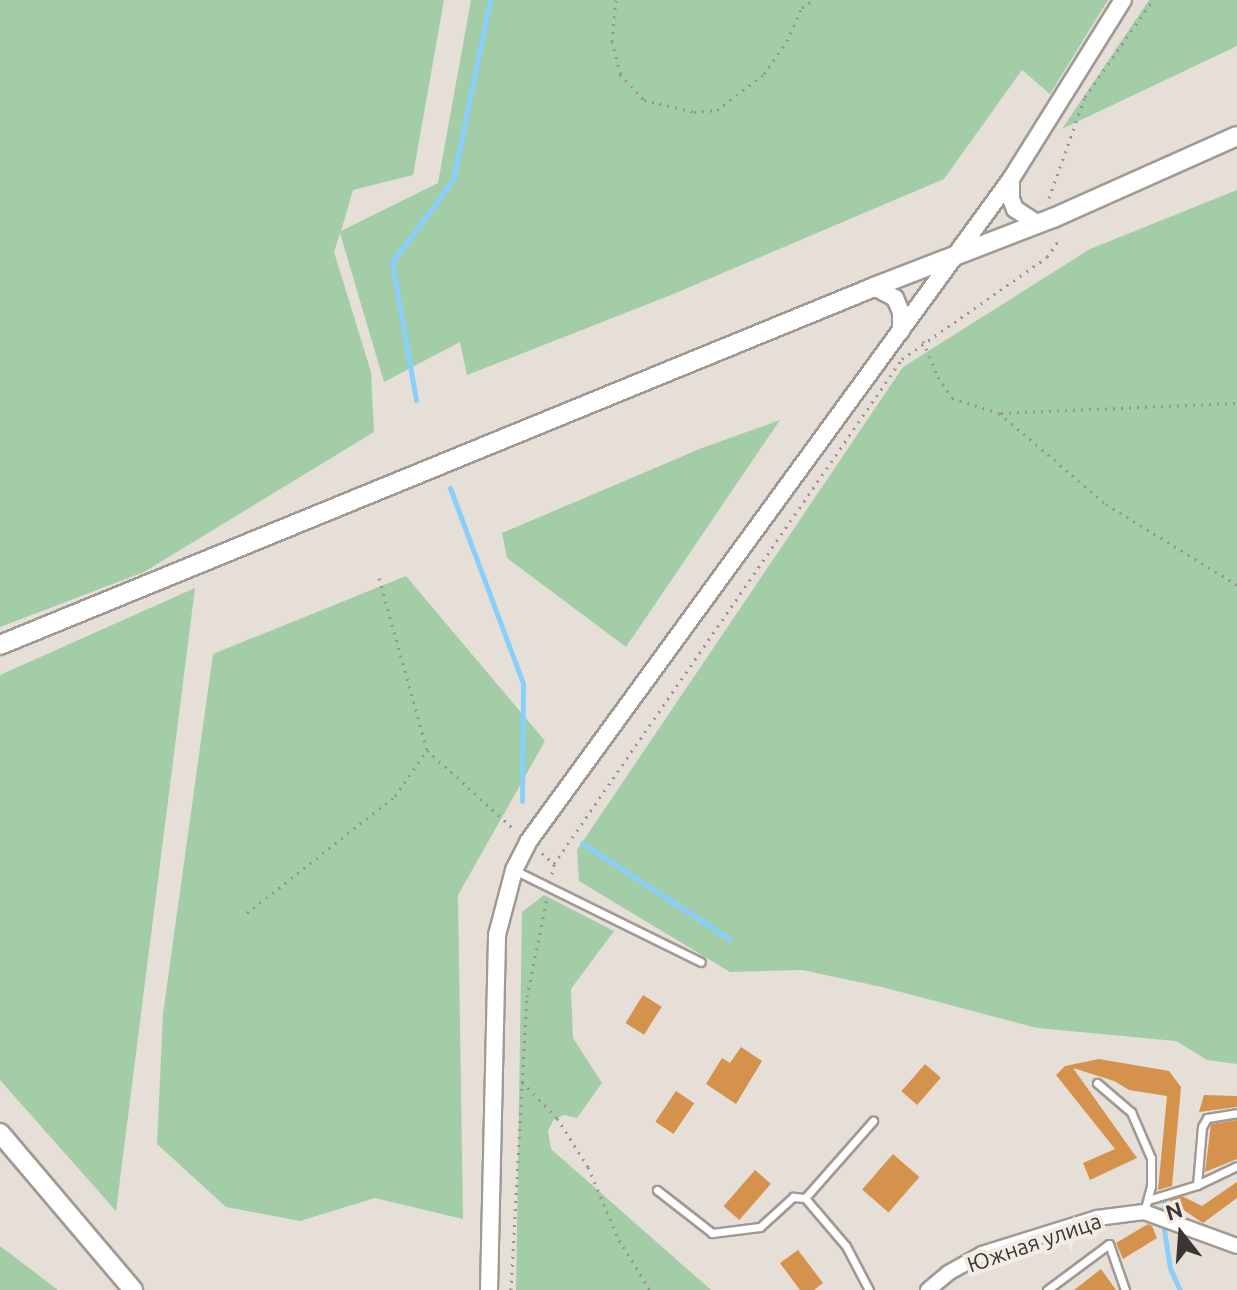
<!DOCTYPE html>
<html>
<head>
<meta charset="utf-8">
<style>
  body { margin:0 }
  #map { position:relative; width:1237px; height:1290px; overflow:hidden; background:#e6dfd8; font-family:Ubuntu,sans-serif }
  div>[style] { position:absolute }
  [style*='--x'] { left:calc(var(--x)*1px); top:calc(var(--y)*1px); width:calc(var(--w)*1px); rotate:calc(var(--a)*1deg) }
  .green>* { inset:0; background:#a2cda6 }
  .stream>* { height:5px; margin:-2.5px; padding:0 2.5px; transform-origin:2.5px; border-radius:2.5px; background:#8acffc }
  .building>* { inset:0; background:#d5924d; transform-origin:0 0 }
  .path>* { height:3px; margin-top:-1.5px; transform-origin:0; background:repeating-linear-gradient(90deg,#99948f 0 2px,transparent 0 8px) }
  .roads { filter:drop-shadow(2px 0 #a19a94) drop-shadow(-2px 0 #a19a94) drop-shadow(0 2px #a19a94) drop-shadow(0 -2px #a19a94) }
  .service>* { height:7px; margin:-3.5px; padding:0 3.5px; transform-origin:3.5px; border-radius:3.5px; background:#fff }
  .minor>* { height:14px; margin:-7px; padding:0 7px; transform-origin:7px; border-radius:7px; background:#fff }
  .tertiary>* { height:16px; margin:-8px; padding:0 8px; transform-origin:8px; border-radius:8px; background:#fff }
  .secondary>* { height:18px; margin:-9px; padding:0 9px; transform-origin:9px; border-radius:9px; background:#fff }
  span { translate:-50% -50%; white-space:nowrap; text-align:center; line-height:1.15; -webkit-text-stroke:8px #f3ece5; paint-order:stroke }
  .street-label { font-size:22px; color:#393634 }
  .north { position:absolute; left:1141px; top:1194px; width:80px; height:80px; -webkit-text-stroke:6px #f3ece5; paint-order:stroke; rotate:343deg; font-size:22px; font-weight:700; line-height:32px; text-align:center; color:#393634 }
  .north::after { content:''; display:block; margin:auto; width:28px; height:36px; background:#393634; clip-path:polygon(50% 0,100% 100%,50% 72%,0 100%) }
</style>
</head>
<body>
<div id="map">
  <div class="green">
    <div style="clip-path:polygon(0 0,444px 0,413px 175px,353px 190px,341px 231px,438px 183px,471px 0,1108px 0,1050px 94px,1022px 70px,944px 179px,671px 295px,467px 375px,460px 342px,384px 382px,340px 233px,334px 252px,371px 372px,374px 432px,144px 572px,0 627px)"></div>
    <div style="clip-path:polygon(1149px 0,1237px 0,1237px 46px,1062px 129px)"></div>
    <div style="clip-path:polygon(1237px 190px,1237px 1064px,1207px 1060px,1176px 1041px,1037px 1028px,882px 987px,802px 970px,730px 972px,579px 881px,577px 850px,903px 367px,1090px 249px)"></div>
    <div style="clip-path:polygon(780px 420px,626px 647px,507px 558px,502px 533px,702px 448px)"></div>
    <div style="clip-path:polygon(406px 576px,545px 741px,458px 895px,463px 1219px,375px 1198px,300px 1221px,226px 1207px,157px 1144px,163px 1014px,213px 654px)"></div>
    <div style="clip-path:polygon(195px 588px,116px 1211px,0 1080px,0 675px)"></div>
    <div style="clip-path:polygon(544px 895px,614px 931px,571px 989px,573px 1038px,602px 1083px,577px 1118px,564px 1115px,554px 1119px,548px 1131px,551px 1149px,711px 1290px,516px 1290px,522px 912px)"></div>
    <div style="clip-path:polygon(0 1246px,58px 1290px,0 1290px)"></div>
  </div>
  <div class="stream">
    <div style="--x:416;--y:400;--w:140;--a:-99.9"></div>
    <div style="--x:392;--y:262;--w:102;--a:-53.4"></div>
    <div style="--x:453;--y:180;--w:184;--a:-78.4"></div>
    <div style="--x:450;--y:488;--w:208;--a:69.5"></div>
    <div style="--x:523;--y:683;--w:118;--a:90.5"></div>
    <div style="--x:582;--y:843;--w:176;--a:33"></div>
    <div style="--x:1164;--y:1211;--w:11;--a:-90"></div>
    <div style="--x:1164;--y:1230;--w:38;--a:81"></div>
    <div style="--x:1170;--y:1268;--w:24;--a:66"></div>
  </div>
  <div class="building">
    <div style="left:643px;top:995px;width:22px;height:33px;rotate:32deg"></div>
    <div style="clip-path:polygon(741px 1047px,762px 1061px,736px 1104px,706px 1084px,722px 1058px,730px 1063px)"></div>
    <div style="clip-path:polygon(1099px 1059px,1169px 1071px,1181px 1087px,1172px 1186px,1158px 1190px,1167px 1096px,1129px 1090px,1114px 1081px,1073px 1068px,1137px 1158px,1090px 1180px,1083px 1163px,1115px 1149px,1056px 1075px,1065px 1066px)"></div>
    <div style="left:925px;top:1064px;width:21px;height:36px;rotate:41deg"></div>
    <div style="left:676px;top:1091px;width:22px;height:37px;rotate:34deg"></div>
    <div style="clip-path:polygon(1204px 1095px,1237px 1096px,1237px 1107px,1199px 1112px)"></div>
    <div style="clip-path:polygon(1237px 1120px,1237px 1159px,1205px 1172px,1211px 1124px)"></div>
    <div style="left:893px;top:1154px;width:35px;height:47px;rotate:41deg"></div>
    <div style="left:755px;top:1170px;width:21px;height:48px;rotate:41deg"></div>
    <div style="clip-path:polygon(1237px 1182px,1237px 1198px,1203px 1223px,1169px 1200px,1182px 1196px,1202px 1206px)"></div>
    <div style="clip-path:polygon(1148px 1224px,1152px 1226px,1157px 1238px,1123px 1259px,1116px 1243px)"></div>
    <div style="clip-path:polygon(798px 1250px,823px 1283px,814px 1290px,800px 1290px,780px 1263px)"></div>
    <div style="clip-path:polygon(1101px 1269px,1116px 1290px,1074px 1290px)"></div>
  </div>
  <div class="path">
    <div style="--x:616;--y:0;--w:41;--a:95.6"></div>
    <div style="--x:612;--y:41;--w:34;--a:76"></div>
    <div style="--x:620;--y:74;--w:35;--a:47"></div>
    <div style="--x:644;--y:100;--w:51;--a:13.5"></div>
    <div style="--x:694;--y:112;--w:23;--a:-5"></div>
    <div style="--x:717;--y:110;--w:59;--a:-37.5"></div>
    <div style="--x:764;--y:74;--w:40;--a:-55.1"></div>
    <div style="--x:787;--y:41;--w:36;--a:-66"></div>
    <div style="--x:802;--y:8;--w:14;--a:-36"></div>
    <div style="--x:1049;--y:198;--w:107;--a:-70.4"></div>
    <div style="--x:1085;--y:97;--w:118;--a:-55"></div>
    <div style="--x:923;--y:341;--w:39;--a:67"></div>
    <div style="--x:938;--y:377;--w:25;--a:56"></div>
    <div style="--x:952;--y:398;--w:49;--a:17.7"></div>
    <div style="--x:999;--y:413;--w:140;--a:40.4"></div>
    <div style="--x:1106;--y:504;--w:154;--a:31.7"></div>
    <div style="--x:1001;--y:413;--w:236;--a:-2.4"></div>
    <div style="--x:379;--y:578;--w:179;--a:74.4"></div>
    <div style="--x:427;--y:750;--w:119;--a:42.3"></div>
    <div style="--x:542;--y:853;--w:16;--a:43"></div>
    <div style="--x:552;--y:874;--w:10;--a:-79"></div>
    <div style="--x:554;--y:864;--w:613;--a:-55.43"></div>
    <div style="--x:902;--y:359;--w:177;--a:-35.1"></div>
    <div style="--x:1047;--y:257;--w:19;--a:-55"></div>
    <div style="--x:247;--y:913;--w:189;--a:-38.3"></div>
    <div style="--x:395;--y:796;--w:56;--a:-55.2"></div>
    <div style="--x:522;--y:1082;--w:50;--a:45.8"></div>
    <div style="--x:557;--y:1118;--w:58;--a:57.7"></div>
    <div style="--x:588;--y:1167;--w:79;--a:67"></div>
    <div style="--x:619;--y:1240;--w:59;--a:58.2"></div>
    <div style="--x:511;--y:1290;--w:293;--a:-86.9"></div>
    <div style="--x:527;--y:997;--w:101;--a:-78.6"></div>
  </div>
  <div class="roads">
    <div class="service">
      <div style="--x:514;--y:870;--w:208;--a:26.2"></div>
      <div style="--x:1097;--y:1083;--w:45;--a:40.5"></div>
      <div style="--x:1131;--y:1112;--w:50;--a:66.5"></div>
      <div style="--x:1151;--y:1158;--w:28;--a:90"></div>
      <div style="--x:1151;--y:1186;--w:27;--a:105"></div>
      <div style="--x:1197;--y:1185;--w:58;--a:-85.1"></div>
      <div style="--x:1202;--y:1127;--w:10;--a:-61"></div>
      <div style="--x:1207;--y:1118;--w:30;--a:-9"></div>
      <div style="--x:657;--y:1190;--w:70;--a:38"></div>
      <div style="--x:712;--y:1233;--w:48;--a:-7.1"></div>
      <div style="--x:760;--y:1227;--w:45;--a:-42.3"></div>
      <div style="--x:793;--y:1197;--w:12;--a:5"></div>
      <div style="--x:805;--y:1198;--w:63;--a:49.5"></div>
      <div style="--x:846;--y:1246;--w:50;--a:62.4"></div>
      <div style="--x:805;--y:1198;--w:103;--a:-48.6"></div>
      <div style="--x:1148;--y:1200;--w:51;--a:-17"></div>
      <div style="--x:1197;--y:1185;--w:44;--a:-25.4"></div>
      <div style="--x:1047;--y:1290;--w:77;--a:-36.6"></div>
      <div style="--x:1109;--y:1244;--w:49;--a:70.8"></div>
    </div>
    <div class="minor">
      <div style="--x:928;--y:1290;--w:26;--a:-40"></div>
      <div style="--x:948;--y:1273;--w:39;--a:-29"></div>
      <div style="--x:982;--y:1254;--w:121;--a:-17.4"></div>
      <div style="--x:1097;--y:1218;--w:47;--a:-7.3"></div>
      <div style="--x:1144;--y:1212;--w:99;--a:20.1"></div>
    </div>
    <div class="tertiary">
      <div style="--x:1011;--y:179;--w:20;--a:90"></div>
      <div style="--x:1011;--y:199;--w:11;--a:68"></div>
      <div style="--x:1015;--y:209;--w:27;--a:33"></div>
      <div style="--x:874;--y:287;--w:24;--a:28"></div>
      <div style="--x:895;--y:298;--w:15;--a:67"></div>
      <div style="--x:901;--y:312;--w:19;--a:90"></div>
      <div style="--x:489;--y:1290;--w:355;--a:-88.7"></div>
      <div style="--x:497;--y:935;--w:67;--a:-75.3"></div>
      <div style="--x:514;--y:870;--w:31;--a:-63"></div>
      <div style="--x:528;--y:842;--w:820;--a:-53.93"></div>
      <div style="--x:1011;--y:179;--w:211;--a:-58"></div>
    </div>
    <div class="secondary">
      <div style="--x:0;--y:645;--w:944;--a:-22.27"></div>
      <div style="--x:874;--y:287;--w:192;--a:-21.1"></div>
      <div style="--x:1053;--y:218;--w:201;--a:-24"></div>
      <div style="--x:0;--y:1133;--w:206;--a:49.7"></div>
    </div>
  </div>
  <div class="street-label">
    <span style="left:1034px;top:1242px;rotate:-19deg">Южная улица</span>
  </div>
  <div class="north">N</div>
</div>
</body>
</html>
